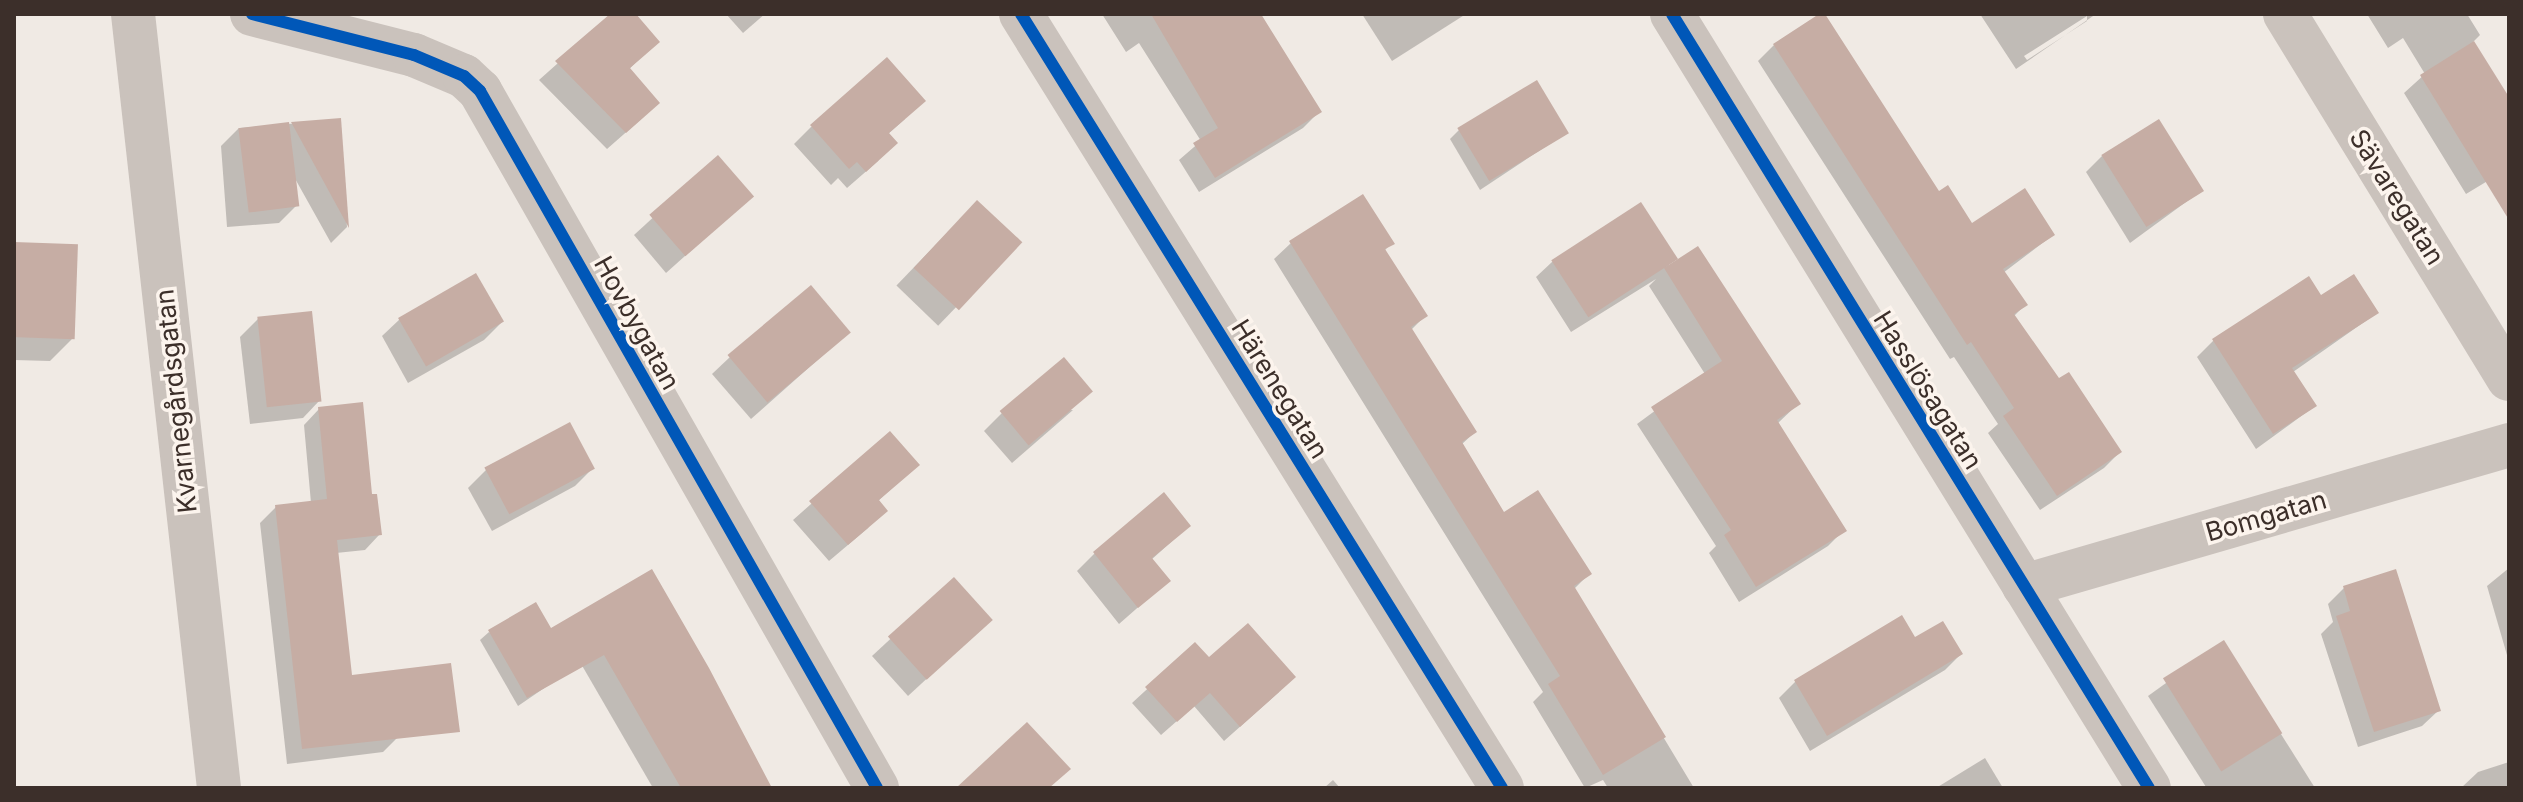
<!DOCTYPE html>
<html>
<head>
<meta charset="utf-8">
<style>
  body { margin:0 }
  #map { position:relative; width:2523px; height:802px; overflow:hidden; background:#f0eae4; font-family:Inter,sans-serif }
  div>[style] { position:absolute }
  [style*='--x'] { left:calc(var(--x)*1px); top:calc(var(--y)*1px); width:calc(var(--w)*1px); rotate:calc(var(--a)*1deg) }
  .shadow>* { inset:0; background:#0003; transform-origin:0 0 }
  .building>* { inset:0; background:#c6ada4; transform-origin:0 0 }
  .minor>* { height:44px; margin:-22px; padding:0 22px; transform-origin:22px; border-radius:22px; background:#cac2bc }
  .cycleway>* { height:12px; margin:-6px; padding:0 6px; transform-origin:6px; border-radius:6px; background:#0057b8 }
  span { translate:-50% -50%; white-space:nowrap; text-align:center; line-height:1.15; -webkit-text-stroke:7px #fcf4ed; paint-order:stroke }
  .street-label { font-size:26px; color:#3c2f2a }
  .frame { position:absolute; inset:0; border:16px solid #3c2f2a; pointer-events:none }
</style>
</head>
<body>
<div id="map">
  <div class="shadow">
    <div style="clip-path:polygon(613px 14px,633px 14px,657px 42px,629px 69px,640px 120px,607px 149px,539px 80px)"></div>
    <div style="clip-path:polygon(726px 14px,765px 14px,743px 33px)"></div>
    <div style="clip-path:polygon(1102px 14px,1223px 14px,1319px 112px,1303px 128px,1199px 192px,1179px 160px,1201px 141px,1139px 43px,1126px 52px)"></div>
    <div style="clip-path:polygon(1362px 14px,1466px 14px,1392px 61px)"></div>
    <div style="clip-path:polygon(evenodd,1980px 14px,2096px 14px,2016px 69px,1980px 14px,2087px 16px,2087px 21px,2027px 60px,2024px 56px,2087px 16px)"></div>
    <div style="clip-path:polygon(2367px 14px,2467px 14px,2480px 35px,2473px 42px,2509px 101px,2509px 168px,2466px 194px,2404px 93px,2425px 74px,2403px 38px,2388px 48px)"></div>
    <div style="clip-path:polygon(1774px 45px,1971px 226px,2053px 235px,2003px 273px,2025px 305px,2013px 317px,2058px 381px,2120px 452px,2104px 468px,2040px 510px,1988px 433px,1998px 424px,1954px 357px,1950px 359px,1758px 61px)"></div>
    <div style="clip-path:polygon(905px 119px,888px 134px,878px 161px,847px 188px,838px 178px,831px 185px,794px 144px,811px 127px)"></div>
    <div style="clip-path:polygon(339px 120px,347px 227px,331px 243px,293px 175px,297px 205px,279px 223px,227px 227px,221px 146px,239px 128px)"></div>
    <div style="clip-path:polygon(1459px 130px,1566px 133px,1480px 190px,1450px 139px)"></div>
    <div style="clip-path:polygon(2102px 156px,2201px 191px,2130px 243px,2086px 172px)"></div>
    <div style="clip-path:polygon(718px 158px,733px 213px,666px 273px,634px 235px)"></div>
    <div style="left:977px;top:202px;width:58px;height:116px;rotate:44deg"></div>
    <div style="clip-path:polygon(1291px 243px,1392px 243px,1384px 251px,1425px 316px,1411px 330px,1475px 432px,1461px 445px,1503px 514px,1589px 574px,1574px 589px,1694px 788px,1608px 788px,1603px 780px,1585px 788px,1533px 702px,1543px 692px,1274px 259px)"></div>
    <div style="clip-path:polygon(14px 244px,74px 337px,50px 361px,14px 360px)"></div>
    <div style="clip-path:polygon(1552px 262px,1669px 265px,1798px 404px,1777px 424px,1844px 530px,1828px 546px,1739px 602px,1709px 553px,1716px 546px,1637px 424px,1705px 374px,1649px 286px,1656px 279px,1571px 332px,1536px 277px)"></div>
    <div style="clip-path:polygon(2320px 297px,2377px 313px,2293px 372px,2315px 406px,2256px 449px,2197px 357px,2214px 340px)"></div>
    <div style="clip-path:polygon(258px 319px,320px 400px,303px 418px,250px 424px,240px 337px)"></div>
    <div style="clip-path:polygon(400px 319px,502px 322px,484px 340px,408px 383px,382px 336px)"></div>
    <div style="clip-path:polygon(849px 332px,751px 419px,712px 374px,730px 357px)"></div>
    <div style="clip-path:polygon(319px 409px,370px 497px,380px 534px,365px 550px,336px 553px,350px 677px,398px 737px,383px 752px,287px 764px,260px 523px,276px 507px,311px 503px,304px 425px)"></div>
    <div style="clip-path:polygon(1073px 410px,1012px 463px,984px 431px,1002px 413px)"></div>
    <div style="clip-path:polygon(569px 425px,592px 469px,575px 486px,492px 531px,468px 488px,486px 470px)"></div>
    <div style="clip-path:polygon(890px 434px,917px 465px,878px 501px,868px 528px,829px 561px,793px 520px)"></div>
    <div style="clip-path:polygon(1189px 526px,1151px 560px,1168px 581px,1119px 624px,1077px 571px,1095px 553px)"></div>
    <div style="clip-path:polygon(2509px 568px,2509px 662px,2487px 586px)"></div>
    <div style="clip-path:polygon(651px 572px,763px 788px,653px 788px,562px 631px)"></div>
    <div style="clip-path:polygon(954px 580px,972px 637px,908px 696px,872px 656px)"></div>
    <div style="clip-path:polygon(2344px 588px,2439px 710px,2422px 726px,2358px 747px,2321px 634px,2333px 622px,2328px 604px)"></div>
    <div style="clip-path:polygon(1901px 617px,1915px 639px,1961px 654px,1945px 670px,1810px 751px,1779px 698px,1795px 682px)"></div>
    <div style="clip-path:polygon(489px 632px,556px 680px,518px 706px,480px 640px)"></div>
    <div style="clip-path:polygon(2223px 642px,2315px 788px,2206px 787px,2148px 696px)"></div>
    <div style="clip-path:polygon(1195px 645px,1209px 660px,1279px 692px,1224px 741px,1194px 706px,1161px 735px,1132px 703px)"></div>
    <div style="clip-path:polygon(1985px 758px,2003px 788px,1936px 788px)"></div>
    <div style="clip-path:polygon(2509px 762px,2509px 788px,2461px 788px,2478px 772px)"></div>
    <div style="clip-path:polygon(1333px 780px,1340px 788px,1324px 788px)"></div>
  </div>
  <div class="building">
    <div style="clip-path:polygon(610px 14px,636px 14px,660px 42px,630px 68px,660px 103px,626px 133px,555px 61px)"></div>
    <div style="clip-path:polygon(1151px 14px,1261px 14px,1322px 112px,1215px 178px,1193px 143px,1218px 128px)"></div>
    <div style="clip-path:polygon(1819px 14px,1825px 14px,1939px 191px,1948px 185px,1972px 223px,2025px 188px,2055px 235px,2003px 269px,2028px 305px,2014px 314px,2059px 378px,2069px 372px,2122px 452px,2057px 496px,2003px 416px,2014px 408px,1971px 342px,1967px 345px,1773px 44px)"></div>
    <div style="clip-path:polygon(2474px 41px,2509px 97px,2509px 220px,2420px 75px)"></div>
    <div style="clip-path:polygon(887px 57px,926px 101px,889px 133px,898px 143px,866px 172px,857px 162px,849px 169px,810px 125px)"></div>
    <div style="left:1537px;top:80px;width:62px;height:93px;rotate:59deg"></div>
    <div style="clip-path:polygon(341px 118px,349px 228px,291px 122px)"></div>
    <div style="left:2159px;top:119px;width:85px;height:68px;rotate:58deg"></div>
    <div style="left:289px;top:122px;width:85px;height:51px;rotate:83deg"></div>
    <div style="left:718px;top:155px;width:55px;height:91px;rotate:49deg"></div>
    <div style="clip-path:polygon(1363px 194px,1395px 244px,1385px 249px,1428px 316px,1411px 327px,1477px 432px,1462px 442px,1504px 512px,1538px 490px,1592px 574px,1574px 586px,1666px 737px,1603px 775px,1548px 684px,1560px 676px,1289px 241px)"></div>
    <div style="left:977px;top:200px;width:62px;height:93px;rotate:43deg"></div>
    <div style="left:1641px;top:202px;width:68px;height:107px;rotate:57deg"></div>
    <div style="left:14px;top:242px;width:64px;height:95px;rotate:2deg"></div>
    <div style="clip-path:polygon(1698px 246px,1801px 404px,1777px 420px,1847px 531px,1756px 587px,1724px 535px,1731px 530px,1651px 407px,1722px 361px,1664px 268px)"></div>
    <div style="left:476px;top:273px;width:56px;height:90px;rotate:60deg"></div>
    <div style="clip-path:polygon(2354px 274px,2379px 313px,2292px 368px,2317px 406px,2273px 434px,2212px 339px,2309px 276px,2321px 295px)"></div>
    <div style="left:811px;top:285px;width:62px;height:109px;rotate:50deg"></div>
    <div style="left:312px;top:311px;width:91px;height:55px;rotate:84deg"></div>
    <div style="left:1064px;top:357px;width:45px;height:84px;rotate:50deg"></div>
    <div style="clip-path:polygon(363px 402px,372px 494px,377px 494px,382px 535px,337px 540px,352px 675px,451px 663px,460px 732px,302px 749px,275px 505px,327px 499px,318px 407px)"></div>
    <div style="left:570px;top:422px;width:53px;height:97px;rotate:62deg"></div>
    <div style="clip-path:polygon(890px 431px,920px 465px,879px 500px,888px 511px,848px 545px,809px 501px)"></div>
    <div style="clip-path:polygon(1164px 492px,1191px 526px,1152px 558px,1171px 581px,1138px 608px,1093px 552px)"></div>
    <div style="clip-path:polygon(652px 569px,709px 668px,772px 788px,681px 788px,604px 655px,527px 698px,488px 630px,536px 602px,551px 628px)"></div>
    <div style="clip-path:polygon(2396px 569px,2441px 711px,2374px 732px,2336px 616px,2350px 611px,2343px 586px)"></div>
    <div style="left:954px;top:577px;width:58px;height:89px;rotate:48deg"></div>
    <div style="clip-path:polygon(1902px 615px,1915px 637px,1943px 621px,1963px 654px,1827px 736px,1794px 680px)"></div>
    <div style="clip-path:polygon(1248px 623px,1296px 677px,1240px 727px,1210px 693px,1177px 722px,1145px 687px,1195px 642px,1209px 657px)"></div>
    <div style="left:2224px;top:640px;width:110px;height:72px;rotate:58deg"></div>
    <div style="clip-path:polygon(1027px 722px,1071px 769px,1049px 788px,956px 788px)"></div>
  </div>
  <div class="minor">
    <div style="--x:133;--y:14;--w:779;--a:83.66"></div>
    <div style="--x:252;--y:14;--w:167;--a:14.2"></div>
    <div style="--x:414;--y:55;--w:54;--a:22.8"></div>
    <div style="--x:464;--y:76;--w:22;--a:43"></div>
    <div style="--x:480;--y:91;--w:802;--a:60.33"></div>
    <div style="--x:1021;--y:14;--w:911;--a:58.14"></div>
    <div style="--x:1672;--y:14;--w:909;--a:58.36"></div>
    <div style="--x:2285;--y:14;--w:428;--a:58.5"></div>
    <div style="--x:2024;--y:586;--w:505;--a:-16.21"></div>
  </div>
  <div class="cycleway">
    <div style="--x:252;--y:14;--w:167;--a:14.2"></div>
    <div style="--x:414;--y:55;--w:54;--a:22.8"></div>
    <div style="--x:464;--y:76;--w:22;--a:43"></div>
    <div style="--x:480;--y:91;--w:802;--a:60.33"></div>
    <div style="--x:1021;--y:14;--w:911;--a:58.14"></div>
    <div style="--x:1672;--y:14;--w:909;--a:58.36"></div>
  </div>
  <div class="street-label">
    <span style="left:2397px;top:197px;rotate:58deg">Sävaregatan</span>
    <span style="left:637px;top:323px;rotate:61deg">Hovbygatan</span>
    <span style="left:1280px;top:389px;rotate:58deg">Härenegatan</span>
    <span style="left:1928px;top:390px;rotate:58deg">Hasslösagatan</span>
    <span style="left:176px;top:401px;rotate:-96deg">Kvarnegårdsgatan</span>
    <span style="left:2266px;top:516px;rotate:-16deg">Bomgatan</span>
  </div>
  <div class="frame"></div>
</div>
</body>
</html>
